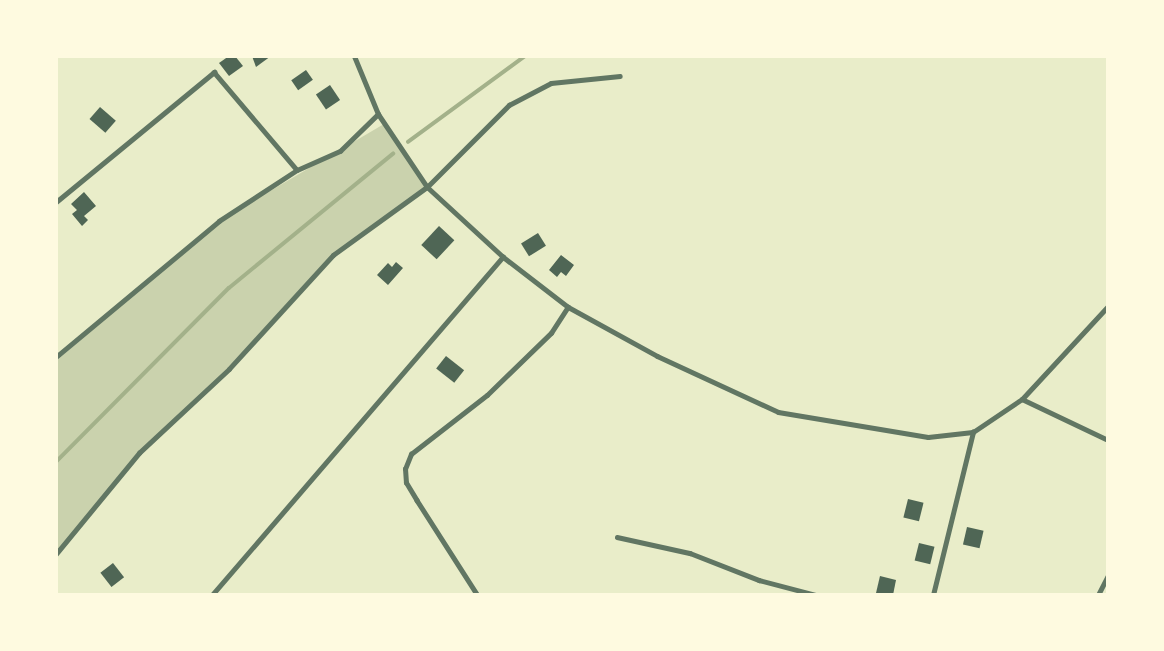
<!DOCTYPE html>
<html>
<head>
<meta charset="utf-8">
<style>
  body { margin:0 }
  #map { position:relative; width:1164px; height:651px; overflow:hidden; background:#e9edc9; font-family:"Work Sans",sans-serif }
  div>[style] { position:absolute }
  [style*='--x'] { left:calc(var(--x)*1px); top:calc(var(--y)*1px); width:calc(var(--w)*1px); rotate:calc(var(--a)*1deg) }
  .green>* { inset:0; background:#cad2ad }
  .stream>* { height:3.5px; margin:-1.75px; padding:0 1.75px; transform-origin:1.75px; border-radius:1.75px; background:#a3b18a }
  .building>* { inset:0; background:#4f6655; transform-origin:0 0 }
  .minor>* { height:4.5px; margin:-2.25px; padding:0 2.25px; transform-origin:2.25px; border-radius:2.25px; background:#617663 }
  .tertiary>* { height:5px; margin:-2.5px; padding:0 2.5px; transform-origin:2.5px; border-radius:2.5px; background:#617663 }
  span { translate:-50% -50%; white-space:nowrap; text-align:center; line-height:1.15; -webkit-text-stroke:5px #fefae0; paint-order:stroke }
  .frame { position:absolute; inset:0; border:58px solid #fefae0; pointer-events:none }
</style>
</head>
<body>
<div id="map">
  <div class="green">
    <div style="clip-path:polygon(384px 124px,427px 187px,333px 255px,229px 369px,139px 453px,56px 554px,56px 361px,219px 221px)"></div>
  </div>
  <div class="stream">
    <div style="--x:408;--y:142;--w:145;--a:-36.3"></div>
    <div style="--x:56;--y:462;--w:245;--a:-45.2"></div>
    <div style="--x:229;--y:288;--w:212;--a:-39.3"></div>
  </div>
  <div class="building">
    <div style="clip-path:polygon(229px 56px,235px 56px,243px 66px,229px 76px,219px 63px)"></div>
    <div style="clip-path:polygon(252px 56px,271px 56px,256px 67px)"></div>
    <div style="left:306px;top:70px;width:12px;height:18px;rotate:55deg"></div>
    <div style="left:330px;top:85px;width:18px;height:17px;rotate:56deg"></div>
    <div style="left:100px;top:107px;width:21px;height:16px;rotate:41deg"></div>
    <div style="clip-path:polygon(84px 192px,96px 206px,84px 216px,88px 220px,82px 226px,72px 214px,77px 210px,71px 204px)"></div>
    <div style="left:439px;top:226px;width:21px;height:26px;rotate:43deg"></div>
    <div style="left:538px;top:233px;width:15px;height:20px;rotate:58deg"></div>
    <div style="clip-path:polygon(561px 255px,574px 265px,566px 276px,561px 272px,557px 277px,549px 270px)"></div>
    <div style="clip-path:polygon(396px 262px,403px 268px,388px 285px,377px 275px,388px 263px,392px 267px)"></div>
    <div style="left:446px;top:356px;width:23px;height:16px;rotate:38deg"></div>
    <div style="left:908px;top:499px;width:16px;height:19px;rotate:14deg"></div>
    <div style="left:967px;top:527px;width:17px;height:18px;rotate:13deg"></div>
    <div style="left:919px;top:543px;width:16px;height:18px;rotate:14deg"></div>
    <div style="left:113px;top:563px;width:18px;height:16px;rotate:52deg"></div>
    <div style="clip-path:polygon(880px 576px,896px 580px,893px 595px,876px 593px)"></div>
  </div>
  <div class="minor">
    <div style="--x:56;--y:202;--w:205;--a:-39.4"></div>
    <div style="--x:214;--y:72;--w:128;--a:49.7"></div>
    <div style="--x:56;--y:357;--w:212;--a:-39.8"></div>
    <div style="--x:219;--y:221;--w:93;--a:-33.2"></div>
    <div style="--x:297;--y:170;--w:47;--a:-23.8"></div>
    <div style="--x:340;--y:151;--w:53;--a:-44.2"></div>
    <div style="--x:1022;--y:399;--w:95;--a:25.5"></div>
    <div style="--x:617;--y:537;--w:75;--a:12.4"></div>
    <div style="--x:690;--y:553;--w:74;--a:21.4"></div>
    <div style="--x:759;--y:580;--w:59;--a:14.7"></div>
    <div style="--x:56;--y:554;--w:131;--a:-50.6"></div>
    <div style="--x:139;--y:453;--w:123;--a:-43"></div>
    <div style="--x:229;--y:369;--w:154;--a:-47.6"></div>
    <div style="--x:333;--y:255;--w:116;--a:-35.9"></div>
    <div style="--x:427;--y:187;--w:116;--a:-45"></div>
    <div style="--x:509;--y:105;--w:47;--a:-27.6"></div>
    <div style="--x:551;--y:83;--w:69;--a:-5.8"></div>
    <div style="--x:212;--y:595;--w:446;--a:-49.3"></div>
    <div style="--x:477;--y:595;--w:112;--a:-122.6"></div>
    <div style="--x:417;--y:501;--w:21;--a:-121"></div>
    <div style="--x:406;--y:483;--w:14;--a:-94"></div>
    <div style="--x:405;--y:469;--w:16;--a:-68"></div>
    <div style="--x:411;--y:454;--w:96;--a:-37.8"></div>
    <div style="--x:487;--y:395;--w:89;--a:-44.1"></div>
    <div style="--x:551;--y:333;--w:31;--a:-57"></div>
    <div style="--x:933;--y:595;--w:168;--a:-76.2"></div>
    <div style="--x:1098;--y:595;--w:22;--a:-63"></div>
  </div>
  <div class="tertiary">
    <div style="--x:354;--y:56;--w:63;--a:67.5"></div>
    <div style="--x:378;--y:114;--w:88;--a:56.1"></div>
    <div style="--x:427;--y:187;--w:103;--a:42.6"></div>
    <div style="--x:503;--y:257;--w:82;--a:37.6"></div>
    <div style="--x:568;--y:307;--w:102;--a:28.8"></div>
    <div style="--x:657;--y:356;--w:133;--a:24.8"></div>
    <div style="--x:778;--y:412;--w:152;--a:9.5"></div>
    <div style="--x:928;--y:437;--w:45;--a:-6.3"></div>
    <div style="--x:973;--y:432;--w:59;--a:-34"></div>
    <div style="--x:1022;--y:399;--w:127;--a:-47.2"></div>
  </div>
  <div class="frame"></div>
</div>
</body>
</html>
